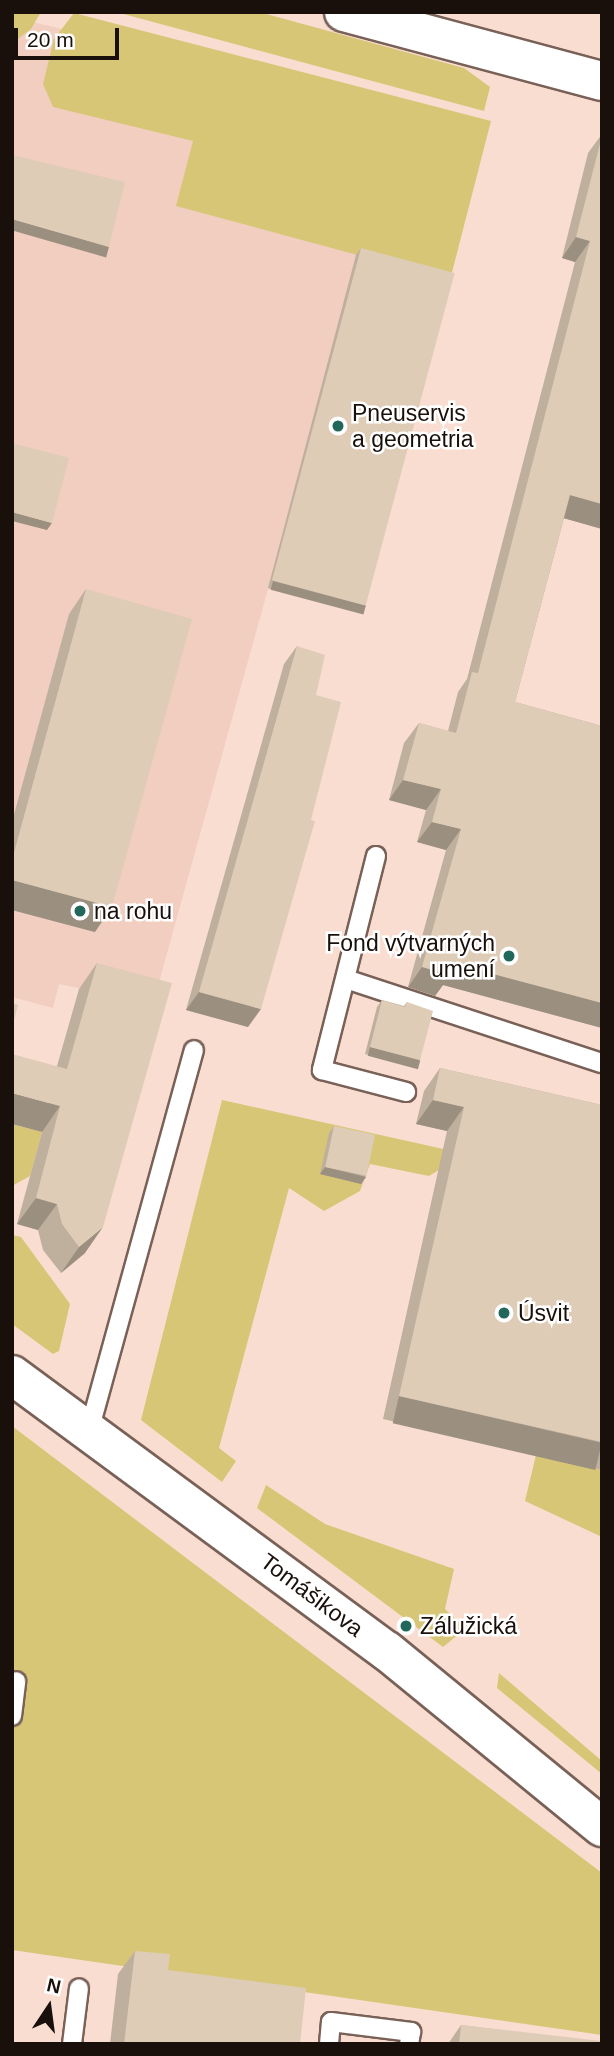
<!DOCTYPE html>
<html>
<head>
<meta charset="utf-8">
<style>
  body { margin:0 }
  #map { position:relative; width:614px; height:2056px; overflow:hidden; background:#f9ddd1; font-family:Arial,sans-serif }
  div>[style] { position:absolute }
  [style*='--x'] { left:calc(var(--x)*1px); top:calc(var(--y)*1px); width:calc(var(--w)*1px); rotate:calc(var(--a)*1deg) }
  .built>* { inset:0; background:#f2cec0 }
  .green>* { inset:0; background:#d7c676 }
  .roads { filter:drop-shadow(2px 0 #796157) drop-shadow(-2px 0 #796157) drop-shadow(0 2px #796157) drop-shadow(0 -2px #796157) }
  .service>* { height:18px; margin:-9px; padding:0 9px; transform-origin:9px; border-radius:9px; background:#fff }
  .secondary>* { height:38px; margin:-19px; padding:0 19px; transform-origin:19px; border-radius:19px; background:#fff }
  .wall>* { inset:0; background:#bfaf9d }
  .shaded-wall>* { inset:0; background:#9b8f80; transform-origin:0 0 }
  .building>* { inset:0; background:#deccb7; transform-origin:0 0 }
  .dots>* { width:19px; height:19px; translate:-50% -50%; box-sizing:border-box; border:4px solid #fff; border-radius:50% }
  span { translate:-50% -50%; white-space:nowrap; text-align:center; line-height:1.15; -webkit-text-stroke:5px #fff; paint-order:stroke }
  .poi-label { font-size:23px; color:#19100c }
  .left { translate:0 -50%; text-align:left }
  .right { translate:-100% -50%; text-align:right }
  .street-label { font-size:23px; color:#19100c }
  .frame { position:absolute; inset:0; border:14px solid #19100c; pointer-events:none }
  .north { position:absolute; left:14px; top:1972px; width:70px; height:70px; -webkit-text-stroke:5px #fff; paint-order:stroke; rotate:13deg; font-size:19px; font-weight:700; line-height:28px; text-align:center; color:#19100c }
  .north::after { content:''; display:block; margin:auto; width:24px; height:32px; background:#19100c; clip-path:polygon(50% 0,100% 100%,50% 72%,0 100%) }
  .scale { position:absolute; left:14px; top:28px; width:105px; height:32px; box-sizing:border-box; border:4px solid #19100c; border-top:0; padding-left:9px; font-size:21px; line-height:24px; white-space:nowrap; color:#19100c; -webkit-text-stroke:5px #fff; paint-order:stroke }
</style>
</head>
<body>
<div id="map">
  <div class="built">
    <div style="clip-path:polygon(12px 17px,62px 29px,450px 280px,361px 613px,268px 589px,153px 1004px,59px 984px,53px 1008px,12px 997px)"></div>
  </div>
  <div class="green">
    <div style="clip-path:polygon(12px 12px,41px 12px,31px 29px,15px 41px)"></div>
    <div style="clip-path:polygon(116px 12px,259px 12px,464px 68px,490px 87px,484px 111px)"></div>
    <div style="clip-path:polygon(74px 13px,491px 121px,450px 280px,176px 206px,193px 141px,53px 107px,43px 84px,54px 39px)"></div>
    <div style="clip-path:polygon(222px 1100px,602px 1184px,439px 1170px,429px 1176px,370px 1164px,360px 1191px,324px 1211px,289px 1188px,219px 1448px,236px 1461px,222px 1482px,141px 1420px)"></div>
    <div style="clip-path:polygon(12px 1124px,42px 1132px,30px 1176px,12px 1186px)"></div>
    <div style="clip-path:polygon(12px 1235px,21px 1237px,70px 1304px,59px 1351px,53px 1354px,12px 1324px)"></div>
    <div style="clip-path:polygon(12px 1426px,602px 1873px,602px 2035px,12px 1950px)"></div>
    <div style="clip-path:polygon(536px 1455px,602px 1470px,602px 1537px,525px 1501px)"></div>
    <div style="clip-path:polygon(266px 1485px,325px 1524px,454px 1569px,445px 1609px,465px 1629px,443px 1647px,257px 1508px)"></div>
    <div style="clip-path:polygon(499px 1673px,602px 1761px,602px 1774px,497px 1688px)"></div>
  </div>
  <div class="roads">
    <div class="service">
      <div style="--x:376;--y:856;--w:221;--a:104.2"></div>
      <div style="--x:322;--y:1070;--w:87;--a:14.7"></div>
      <div style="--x:346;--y:979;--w:269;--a:18.2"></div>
      <div style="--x:89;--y:1431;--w:395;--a:-74.6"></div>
      <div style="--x:12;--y:1716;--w:35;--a:-83"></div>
      <div style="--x:72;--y:2044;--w:56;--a:-82.9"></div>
      <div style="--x:329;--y:2044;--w:22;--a:-85"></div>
      <div style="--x:331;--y:2022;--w:81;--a:7.1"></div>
      <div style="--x:411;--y:2032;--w:12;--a:99"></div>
    </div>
    <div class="secondary">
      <div style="--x:344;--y:12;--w:267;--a:15"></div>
      <div style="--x:12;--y:1375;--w:466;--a:36.4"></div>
      <div style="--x:387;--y:1651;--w:278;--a:39.3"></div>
    </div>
  </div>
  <div class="wall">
    <div style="clip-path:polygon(602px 134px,602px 529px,564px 518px,515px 702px,602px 726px,602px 1028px,443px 985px,435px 996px,408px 987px,446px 850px,417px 842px,426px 810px,389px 800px,404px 743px,419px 723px,448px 731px,458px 692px,467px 679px,575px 262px,562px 258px,588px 153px)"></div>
    <div style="clip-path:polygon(361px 248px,366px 606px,361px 613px,268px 588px,356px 255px)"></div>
    <div style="clip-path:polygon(86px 589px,95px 932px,12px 910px,12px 822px,69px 614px)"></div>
    <div style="clip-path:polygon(297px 646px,316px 695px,248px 1027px,186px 1010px,284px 664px)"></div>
    <div style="clip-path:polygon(97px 963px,85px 1253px,61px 1273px,43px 1250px,38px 1230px,17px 1224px,42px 1132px,57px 1066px,79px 989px)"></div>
    <div style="clip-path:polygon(382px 1000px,404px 1006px,407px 1002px,420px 1060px,415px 1067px,365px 1054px,377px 1007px)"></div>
    <div style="clip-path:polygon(440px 1068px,602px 1105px,602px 1470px,383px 1419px,447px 1131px,416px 1124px,424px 1091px)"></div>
    <div style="clip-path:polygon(334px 1126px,366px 1177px,361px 1184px,320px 1174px,329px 1133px)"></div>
    <div style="clip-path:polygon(135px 1951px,168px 1970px,300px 2044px,110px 2044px,118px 1974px)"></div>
    <div style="clip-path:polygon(461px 2025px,602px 2044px,448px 2044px)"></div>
  </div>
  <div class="shaded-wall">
    <div style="left:12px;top:219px;width:101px;height:11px;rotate:16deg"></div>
    <div style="clip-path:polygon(576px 237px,590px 241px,575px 262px,562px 258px)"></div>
    <div style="clip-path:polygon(570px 495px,602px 504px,602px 529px,556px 516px)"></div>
    <div style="clip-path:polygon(12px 512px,52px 523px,47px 530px,12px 521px)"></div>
    <div style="left:273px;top:581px;width:96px;height:9px;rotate:15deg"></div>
    <div style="clip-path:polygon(403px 780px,441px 789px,426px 810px,389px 800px)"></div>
    <div style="clip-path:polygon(432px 822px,461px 829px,446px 850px,417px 842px)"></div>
    <div style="clip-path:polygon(12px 880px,112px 907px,95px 932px,12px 910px)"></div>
    <div style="clip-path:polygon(452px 963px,602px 1003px,602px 1028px,443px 985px,435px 996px,408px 987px,422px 967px)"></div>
    <div style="clip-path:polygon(199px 992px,261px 1009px,248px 1027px,186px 1010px)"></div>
    <div style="left:370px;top:1047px;width:52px;height:9px;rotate:15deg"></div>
    <div style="clip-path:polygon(12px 1093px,60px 1106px,42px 1132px,12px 1124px)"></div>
    <div style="clip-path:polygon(433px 1100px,464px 1107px,447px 1131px,416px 1124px)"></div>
    <div style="clip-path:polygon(325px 1167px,366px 1177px,361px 1184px,320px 1174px)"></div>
    <div style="clip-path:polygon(36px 1198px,57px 1204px,38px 1230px,17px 1224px)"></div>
    <div style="clip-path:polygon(103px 1227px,85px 1253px,61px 1273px,79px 1247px)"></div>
    <div style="left:399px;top:1396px;width:208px;height:28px;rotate:13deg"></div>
  </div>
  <div class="building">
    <div style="clip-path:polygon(602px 136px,602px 504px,570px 495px,515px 702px,602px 726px,602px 1003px,452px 963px,449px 975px,422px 967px,461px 829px,432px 822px,441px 789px,403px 780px,419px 723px,456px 733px,472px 672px,478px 673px,590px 241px,576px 237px)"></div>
    <div style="clip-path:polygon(12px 155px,125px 182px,109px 247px,12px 219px)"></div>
    <div style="left:361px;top:248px;width:97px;height:344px;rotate:15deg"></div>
    <div style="clip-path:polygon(12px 443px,69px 458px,52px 523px,12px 512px)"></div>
    <div style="clip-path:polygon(86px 589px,192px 619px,112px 907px,12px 880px,12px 860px)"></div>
    <div style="clip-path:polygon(297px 646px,325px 655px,316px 695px,341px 702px,311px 820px,315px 821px,261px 1009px,199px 992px)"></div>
    <div style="clip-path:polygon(97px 963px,172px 983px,103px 1227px,79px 1247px,62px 1224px,57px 1204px,36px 1198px,60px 1106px,12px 1093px,12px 1054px,67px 1069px)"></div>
    <div style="clip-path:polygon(382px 1000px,405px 1007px,407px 1002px,433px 1011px,420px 1060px,370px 1047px)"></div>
    <div style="clip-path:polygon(12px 1003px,18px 1005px,12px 1028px)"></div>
    <div style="clip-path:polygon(440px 1068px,602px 1105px,602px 1442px,399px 1396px,464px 1107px,433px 1100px)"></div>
    <div style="left:334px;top:1126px;width:42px;height:42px;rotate:12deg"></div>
    <div style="clip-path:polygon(135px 1951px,170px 1954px,168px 1970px,306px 1988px,300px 2044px,124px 2044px)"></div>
    <div style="clip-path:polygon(461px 2025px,602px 2041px,602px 2044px,459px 2044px)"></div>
  </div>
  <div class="dots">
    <div style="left:338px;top:426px;background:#21675a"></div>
    <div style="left:80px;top:911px;background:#21675a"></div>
    <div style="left:509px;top:956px;background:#21675a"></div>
    <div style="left:504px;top:1313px;background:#21675a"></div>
    <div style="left:406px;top:1626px;background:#21675a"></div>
  </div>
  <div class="poi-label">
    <span class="left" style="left:352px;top:426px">Pneuservis<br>a geometria</span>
    <span class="left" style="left:94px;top:911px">na rohu</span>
    <span class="right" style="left:495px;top:956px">Fond výtvarných<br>umení</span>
    <span class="left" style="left:518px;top:1313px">Úsvit</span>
    <span class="left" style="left:420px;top:1626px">Zálužická</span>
  </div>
  <div class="street-label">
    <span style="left:312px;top:1595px;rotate:37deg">Tomášikova</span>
  </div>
  <div class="frame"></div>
  <div class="north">N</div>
  <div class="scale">20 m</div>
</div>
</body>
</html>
